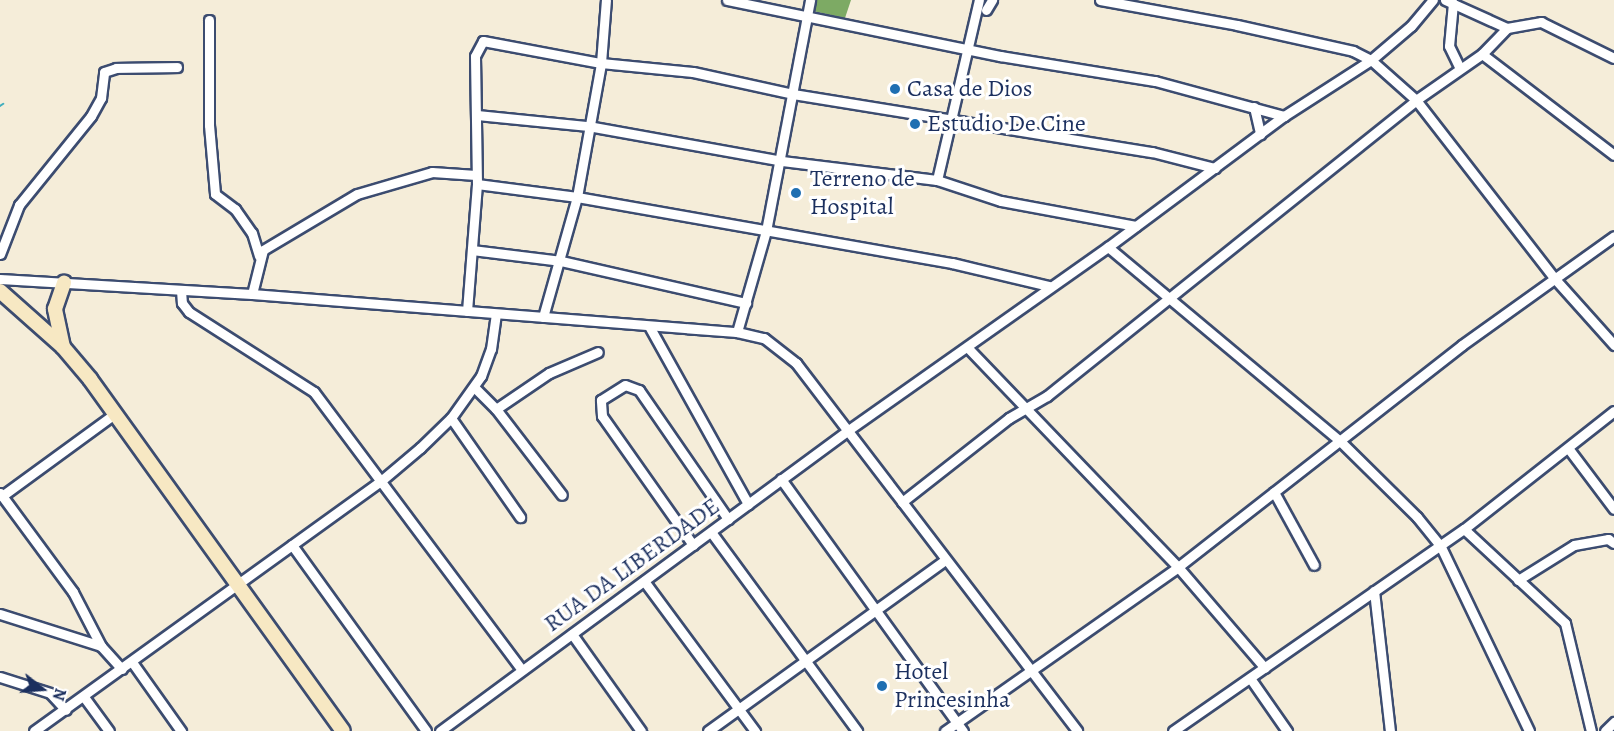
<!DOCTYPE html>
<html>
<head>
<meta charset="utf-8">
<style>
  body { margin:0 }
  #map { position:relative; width:1614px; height:731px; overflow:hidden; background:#f5edd9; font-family:Alegreya,serif }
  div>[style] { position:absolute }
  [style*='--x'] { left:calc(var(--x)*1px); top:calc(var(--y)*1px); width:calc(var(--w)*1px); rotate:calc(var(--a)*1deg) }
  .forest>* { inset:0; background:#7daa64 }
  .stream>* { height:2px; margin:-1px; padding:0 1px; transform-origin:1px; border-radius:1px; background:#40aebe }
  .roads { filter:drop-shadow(2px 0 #3c4c70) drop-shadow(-2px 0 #3c4c70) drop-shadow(0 2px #3c4c70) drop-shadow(0 -2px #3c4c70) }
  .minor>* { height:9px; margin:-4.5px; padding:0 4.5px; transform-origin:4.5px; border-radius:4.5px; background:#fff }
  .secondary>* { height:14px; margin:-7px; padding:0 7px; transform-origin:7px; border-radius:7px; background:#f7e8c3 }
  .dots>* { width:16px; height:16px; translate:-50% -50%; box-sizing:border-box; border:3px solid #fff; border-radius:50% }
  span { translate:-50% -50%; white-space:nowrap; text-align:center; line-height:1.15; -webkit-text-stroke:6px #fff; paint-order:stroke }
  .poi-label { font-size:24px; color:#1b2f5e }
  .left { translate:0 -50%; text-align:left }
  .street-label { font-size:24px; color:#1b2f5e }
  .north { position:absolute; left:12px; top:659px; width:60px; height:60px; -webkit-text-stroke:4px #fff; paint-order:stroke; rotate:107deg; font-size:16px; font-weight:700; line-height:24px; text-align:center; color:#1b2f5e }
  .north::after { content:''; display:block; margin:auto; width:21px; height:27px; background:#1b2f5e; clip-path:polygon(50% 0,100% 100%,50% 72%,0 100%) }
</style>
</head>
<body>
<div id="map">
  <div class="forest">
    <div style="clip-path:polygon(816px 0,851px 0,845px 18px,813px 11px)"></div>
  </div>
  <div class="stream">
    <div style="--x:0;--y:106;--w:4;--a:-34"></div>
  </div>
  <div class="roads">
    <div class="minor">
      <div style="--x:727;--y:0;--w:279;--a:11.6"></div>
      <div style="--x:1000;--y:56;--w:157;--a:9.2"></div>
      <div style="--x:1155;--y:81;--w:134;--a:15.2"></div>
      <div style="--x:1100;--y:0;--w:139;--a:10.3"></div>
      <div style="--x:1237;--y:25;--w:119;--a:12.6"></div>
      <div style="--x:1353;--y:51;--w:20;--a:27"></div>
      <div style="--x:1371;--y:60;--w:60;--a:41.6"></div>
      <div style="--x:1416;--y:100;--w:227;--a:52.2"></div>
      <div style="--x:1555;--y:279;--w:89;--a:48.2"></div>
      <div style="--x:1445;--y:0;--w:68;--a:24.3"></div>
      <div style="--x:1453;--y:3;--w:43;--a:95.3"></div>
      <div style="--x:1449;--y:46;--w:25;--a:64"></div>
      <div style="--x:986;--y:10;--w:12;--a:-59"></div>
      <div style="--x:209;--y:20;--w:105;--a:90"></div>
      <div style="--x:209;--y:125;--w:69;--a:85"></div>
      <div style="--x:215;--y:194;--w:25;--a:37"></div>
      <div style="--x:235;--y:209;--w:29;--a:55"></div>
      <div style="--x:252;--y:233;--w:24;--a:73"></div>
      <div style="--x:1482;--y:54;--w:166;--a:37.4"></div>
      <div style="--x:1254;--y:107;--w:28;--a:77"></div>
      <div style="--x:477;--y:115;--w:112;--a:5.7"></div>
      <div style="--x:588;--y:126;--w:197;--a:10.2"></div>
      <div style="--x:782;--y:161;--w:156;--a:7"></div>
      <div style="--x:937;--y:180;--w:67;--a:18.2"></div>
      <div style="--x:1001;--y:201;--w:137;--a:10.5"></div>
      <div style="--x:937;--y:180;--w:185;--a:-76.9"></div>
      <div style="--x:477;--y:184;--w:101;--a:7.4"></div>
      <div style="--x:577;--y:197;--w:381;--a:10"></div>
      <div style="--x:952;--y:263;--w:100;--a:13.3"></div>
      <div style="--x:1108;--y:247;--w:302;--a:39.9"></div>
      <div style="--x:1340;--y:441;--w:108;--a:44.6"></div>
      <div style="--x:1417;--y:517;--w:36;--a:51"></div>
      <div style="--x:1440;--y:545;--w:206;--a:64.4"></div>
      <div style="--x:472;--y:250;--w:90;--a:7"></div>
      <div style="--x:561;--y:261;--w:190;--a:12.8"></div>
      <div style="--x:0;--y:254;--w:53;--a:-68.8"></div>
      <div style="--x:19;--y:205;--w:114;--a:-51"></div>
      <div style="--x:91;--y:116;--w:21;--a:-61"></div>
      <div style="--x:101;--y:98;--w:26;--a:-83"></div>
      <div style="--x:104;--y:72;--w:13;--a:-18"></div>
      <div style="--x:116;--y:68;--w:61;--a:-0.9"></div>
      <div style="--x:0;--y:279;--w:252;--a:3.4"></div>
      <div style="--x:252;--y:294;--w:486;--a:4.5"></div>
      <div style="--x:737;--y:332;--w:28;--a:13"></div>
      <div style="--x:764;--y:338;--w:41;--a:38"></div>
      <div style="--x:796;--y:363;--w:463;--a:52.6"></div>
      <div style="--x:181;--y:290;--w:13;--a:86"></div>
      <div style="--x:182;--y:303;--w:11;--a:52"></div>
      <div style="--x:189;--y:312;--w:148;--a:32.6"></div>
      <div style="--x:314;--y:392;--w:347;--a:53.2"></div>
      <div style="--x:252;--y:294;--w:45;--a:-76"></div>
      <div style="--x:263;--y:250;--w:109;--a:-30.8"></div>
      <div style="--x:357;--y:194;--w:78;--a:-16.3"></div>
      <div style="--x:432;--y:172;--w:44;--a:3.9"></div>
      <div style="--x:467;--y:311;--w:127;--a:-85.5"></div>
      <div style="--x:477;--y:184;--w:128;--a:-90.9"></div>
      <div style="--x:475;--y:56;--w:17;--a:-62"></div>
      <div style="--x:483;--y:41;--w:120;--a:10.6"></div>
      <div style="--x:601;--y:63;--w:92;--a:5.6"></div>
      <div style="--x:693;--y:72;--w:102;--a:12.4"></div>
      <div style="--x:793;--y:94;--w:364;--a:9.2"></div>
      <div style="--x:1152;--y:152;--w:65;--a:14.3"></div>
      <div style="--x:543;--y:317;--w:125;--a:-74.2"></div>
      <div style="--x:577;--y:197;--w:136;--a:-79.8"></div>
      <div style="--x:601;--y:63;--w:63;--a:-85.5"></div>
      <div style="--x:649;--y:326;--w:204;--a:60.9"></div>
      <div style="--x:737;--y:332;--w:105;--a:-74"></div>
      <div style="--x:766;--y:231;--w:235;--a:-79.2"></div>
      <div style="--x:967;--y:347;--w:305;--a:46.2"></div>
      <div style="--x:1178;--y:567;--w:133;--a:49.3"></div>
      <div style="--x:475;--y:388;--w:30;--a:45"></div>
      <div style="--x:496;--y:409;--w:108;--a:52.5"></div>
      <div style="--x:496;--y:409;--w:64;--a:-34.2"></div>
      <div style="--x:549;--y:373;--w:53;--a:-23.2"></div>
      <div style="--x:451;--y:418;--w:121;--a:55.1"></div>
      <div style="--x:1568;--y:448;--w:76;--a:53"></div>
      <div style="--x:781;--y:479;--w:311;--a:54.2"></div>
      <div style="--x:1274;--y:492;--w:83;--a:61.3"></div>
      <div style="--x:0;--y:493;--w:123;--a:53.6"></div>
      <div style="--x:73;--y:592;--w:61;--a:62.6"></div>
      <div style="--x:2;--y:496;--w:141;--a:-36.1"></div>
      <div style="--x:902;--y:502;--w:136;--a:-38.1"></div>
      <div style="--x:1009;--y:418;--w:44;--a:-30.1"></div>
      <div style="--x:1047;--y:396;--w:473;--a:-38.7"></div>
      <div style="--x:1416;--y:100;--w:80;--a:-34.9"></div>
      <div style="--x:1482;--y:54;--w:36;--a:-46"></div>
      <div style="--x:1507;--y:28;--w:35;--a:-10"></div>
      <div style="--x:1541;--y:22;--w:81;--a:26.3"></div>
      <div style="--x:1464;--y:529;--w:138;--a:42.9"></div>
      <div style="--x:1565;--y:623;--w:111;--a:76.5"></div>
      <div style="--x:711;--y:532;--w:247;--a:53.7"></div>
      <div style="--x:292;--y:545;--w:229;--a:54.2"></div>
      <div style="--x:693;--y:545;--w:158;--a:-125.2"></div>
      <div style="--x:602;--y:416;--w:16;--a:-94"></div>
      <div style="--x:601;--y:400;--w:28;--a:-32"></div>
      <div style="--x:625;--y:385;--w:15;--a:20"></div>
      <div style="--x:639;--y:390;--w:157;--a:55.4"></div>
      <div style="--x:1518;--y:580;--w:66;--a:-32"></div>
      <div style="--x:1574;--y:545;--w:35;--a:-10"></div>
      <div style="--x:1608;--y:539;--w:7;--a:34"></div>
      <div style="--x:644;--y:581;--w:187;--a:53.5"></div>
      <div style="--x:1374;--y:591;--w:141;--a:83.5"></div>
      <div style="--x:0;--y:614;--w:106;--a:17.6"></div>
      <div style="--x:101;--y:646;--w:31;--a:48"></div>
      <div style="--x:572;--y:634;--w:119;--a:54.6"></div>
      <div style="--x:132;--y:662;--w:85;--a:54.6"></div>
      <div style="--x:0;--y:677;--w:52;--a:17.7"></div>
      <div style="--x:50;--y:693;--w:23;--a:47"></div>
      <div style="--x:1250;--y:678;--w:65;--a:55.1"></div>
      <div style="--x:84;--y:697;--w:42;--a:53.7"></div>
      <div style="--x:34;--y:731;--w:429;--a:-35.8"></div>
      <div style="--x:382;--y:480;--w:50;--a:-40.1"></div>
      <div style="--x:420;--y:448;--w:43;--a:-44.1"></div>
      <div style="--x:451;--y:418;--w:52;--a:-54.5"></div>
      <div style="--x:481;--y:376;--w:29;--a:-70"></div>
      <div style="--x:491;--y:349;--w:35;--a:-82"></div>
      <div style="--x:440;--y:731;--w:506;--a:-36.39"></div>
      <div style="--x:847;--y:431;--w:319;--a:-35.2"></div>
      <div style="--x:1108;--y:247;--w:219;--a:-36.7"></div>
      <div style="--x:1284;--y:116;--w:103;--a:-32.8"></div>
      <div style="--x:1371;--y:60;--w:52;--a:-40.4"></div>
      <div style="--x:1411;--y:26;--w:34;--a:-50"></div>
      <div style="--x:708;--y:731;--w:292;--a:-35.8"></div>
      <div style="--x:945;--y:731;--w:285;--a:-35.1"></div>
      <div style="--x:1178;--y:567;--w:360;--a:-38"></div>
      <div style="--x:1462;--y:345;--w:187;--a:-35.6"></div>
      <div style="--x:1173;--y:731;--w:354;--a:-34.8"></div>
      <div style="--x:1464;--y:529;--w:191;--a:-38.2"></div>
      <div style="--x:1605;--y:731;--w:13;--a:-45"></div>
    </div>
    <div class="secondary">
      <div style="--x:0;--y:291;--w:84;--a:41.6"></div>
      <div style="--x:63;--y:347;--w:42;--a:49.8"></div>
      <div style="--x:90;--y:379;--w:433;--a:54.3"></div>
      <div style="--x:63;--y:347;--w:39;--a:-102"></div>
      <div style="--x:55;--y:309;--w:28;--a:-71"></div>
    </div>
  </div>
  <div class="dots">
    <div style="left:895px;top:89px;background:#1f6fb2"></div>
    <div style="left:915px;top:124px;background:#1f6fb2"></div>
    <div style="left:796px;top:193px;background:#1f6fb2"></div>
    <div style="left:882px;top:686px;background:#1f6fb2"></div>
  </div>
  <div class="poi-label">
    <span class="left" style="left:907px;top:89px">Casa de Dios</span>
    <span class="left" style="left:927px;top:124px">Estudio De Cine</span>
    <span class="left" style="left:810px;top:193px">Terreno de<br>Hospital</span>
    <span class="left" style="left:894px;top:686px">Hotel<br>Princesinha</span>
  </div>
  <div class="street-label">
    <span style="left:632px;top:565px;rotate:-36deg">RUA DA LIBERDADE</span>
  </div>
  <div class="north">N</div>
</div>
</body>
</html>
